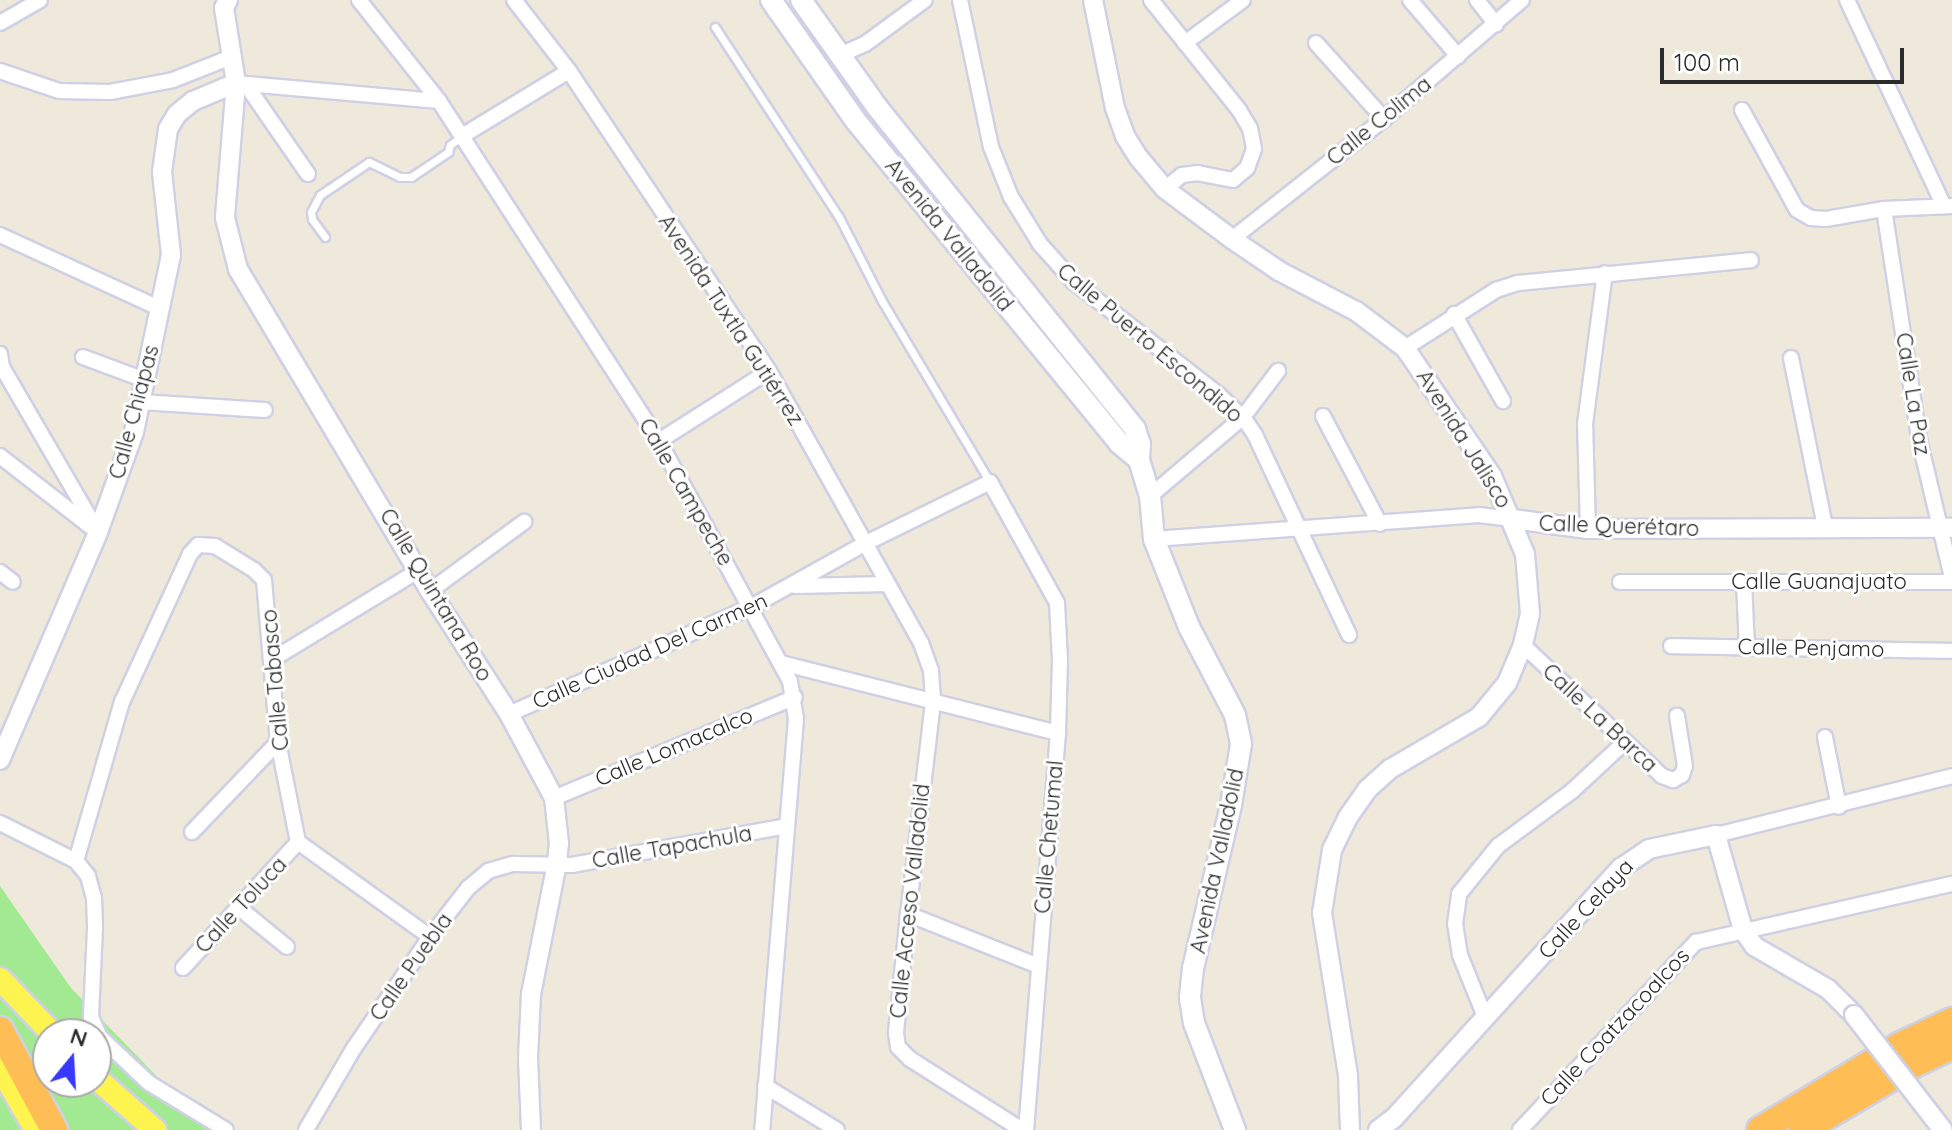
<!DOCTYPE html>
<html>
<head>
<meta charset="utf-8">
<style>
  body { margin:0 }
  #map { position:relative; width:1952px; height:1130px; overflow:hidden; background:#eee9db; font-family:Quicksand,sans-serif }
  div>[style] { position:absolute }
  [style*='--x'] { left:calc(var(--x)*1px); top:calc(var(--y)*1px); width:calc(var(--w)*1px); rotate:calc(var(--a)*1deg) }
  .green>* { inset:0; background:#a1ea92 }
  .roads { filter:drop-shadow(2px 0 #d0d0e5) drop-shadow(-2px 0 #d0d0e5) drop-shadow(0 2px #d0d0e5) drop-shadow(0 -2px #d0d0e5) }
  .service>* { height:7px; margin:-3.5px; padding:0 3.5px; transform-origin:3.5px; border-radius:3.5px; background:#fff }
  .minor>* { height:14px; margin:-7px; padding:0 7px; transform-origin:7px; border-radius:7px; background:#fff }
  .tertiary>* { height:18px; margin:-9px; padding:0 9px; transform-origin:9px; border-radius:9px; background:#fff }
  .secondary>* { height:20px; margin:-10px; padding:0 10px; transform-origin:10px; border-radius:10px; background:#fff }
  .primary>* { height:22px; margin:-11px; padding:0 11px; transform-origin:11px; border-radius:11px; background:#fef450 }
  .motorway>* { height:26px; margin:-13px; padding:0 13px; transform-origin:13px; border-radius:13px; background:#ffbd55 }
  .bridges { filter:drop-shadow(2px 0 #d0d0e5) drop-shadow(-2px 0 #d0d0e5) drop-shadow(0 2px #d0d0e5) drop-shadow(0 -2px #d0d0e5) }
  .tertiary-bridge>* { height:18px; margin:-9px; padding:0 9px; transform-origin:9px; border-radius:9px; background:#fff }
  span { translate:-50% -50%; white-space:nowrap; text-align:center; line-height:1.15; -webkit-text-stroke:6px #fff; paint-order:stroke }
  .street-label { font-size:22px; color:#2b2b2b }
  .north { position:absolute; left:32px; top:1018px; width:80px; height:80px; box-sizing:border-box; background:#fff; border:2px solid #aaa; border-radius:50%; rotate:18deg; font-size:22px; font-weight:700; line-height:32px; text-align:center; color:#2b2b2b }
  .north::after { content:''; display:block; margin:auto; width:28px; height:36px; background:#3739ff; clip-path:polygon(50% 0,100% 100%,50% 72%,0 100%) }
  .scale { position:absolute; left:1660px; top:48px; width:244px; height:36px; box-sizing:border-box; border:4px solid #2b2b2b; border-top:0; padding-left:10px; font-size:24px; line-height:28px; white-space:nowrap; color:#2b2b2b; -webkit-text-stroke:6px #fff; paint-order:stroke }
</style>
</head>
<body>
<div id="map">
  <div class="green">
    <div style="clip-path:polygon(evenodd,0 886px,71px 988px,209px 1130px,0 1130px,0 886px,48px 1034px,96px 1034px,96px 1082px,48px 1082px,48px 1034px)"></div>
  </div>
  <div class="roads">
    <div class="service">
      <div style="--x:715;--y:27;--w:227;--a:56.9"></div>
      <div style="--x:839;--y:217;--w:94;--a:62.9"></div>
      <div style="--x:882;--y:301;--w:211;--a:59.2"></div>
      <div style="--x:325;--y:237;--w:22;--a:-126"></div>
      <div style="--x:312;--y:219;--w:7;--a:-98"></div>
      <div style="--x:311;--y:212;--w:19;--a:-62"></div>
      <div style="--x:320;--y:195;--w:59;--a:-34"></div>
      <div style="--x:369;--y:162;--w:34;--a:26"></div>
      <div style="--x:400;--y:177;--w:11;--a:0"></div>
      <div style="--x:411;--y:177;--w:45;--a:-34"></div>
      <div style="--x:448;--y:152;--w:7;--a:-74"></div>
      <div style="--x:450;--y:145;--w:15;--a:-37"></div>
    </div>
    <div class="minor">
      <div style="--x:359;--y:0;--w:129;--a:51.6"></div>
      <div style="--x:439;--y:101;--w:405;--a:57.1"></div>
      <div style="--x:659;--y:441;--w:273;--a:61.4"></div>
      <div style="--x:790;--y:681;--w:38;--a:81"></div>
      <div style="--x:796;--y:719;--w:412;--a:94.7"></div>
      <div style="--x:514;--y:0;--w:90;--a:52.2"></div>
      <div style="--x:569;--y:71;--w:361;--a:56.3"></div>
      <div style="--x:769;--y:371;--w:312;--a:60.8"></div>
      <div style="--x:921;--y:643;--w:30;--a:70"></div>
      <div style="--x:931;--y:671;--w:31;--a:86"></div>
      <div style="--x:933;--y:702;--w:213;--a:96.7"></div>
      <div style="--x:908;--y:914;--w:120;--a:95.8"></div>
      <div style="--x:896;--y:1033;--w:14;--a:82"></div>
      <div style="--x:898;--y:1047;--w:17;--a:45"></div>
      <div style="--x:910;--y:1059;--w:133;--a:32.4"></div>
      <div style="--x:960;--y:0;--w:150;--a:78.1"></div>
      <div style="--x:991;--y:147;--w:54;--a:68.2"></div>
      <div style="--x:1011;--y:197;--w:55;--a:58.3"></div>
      <div style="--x:1040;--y:244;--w:51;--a:48.2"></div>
      <div style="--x:1074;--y:282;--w:184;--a:37.9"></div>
      <div style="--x:1219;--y:395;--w:33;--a:43"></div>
      <div style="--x:1243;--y:417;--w:22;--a:56"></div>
      <div style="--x:1255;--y:435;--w:221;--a:64.8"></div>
      <div style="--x:1151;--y:0;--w:141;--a:51.3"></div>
      <div style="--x:1239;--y:110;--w:21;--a:59"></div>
      <div style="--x:1250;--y:128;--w:21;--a:79"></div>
      <div style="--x:1254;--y:149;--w:20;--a:110"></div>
      <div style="--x:1247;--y:168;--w:18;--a:139"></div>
      <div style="--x:1233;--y:180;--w:36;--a:-169"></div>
      <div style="--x:1198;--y:173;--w:16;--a:173"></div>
      <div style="--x:1182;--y:175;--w:22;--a:141"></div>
      <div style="--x:1410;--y:0;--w:74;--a:49.4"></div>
      <div style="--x:1477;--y:0;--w:31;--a:52"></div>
      <div style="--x:1847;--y:0;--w:228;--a:64.8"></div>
      <div style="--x:0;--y:23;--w:46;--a:-29.9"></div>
      <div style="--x:1185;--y:43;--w:72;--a:-36.6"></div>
      <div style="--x:1316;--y:43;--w:102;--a:48.2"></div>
      <div style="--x:840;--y:55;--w:27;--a:-24"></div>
      <div style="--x:865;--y:44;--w:74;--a:-36.3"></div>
      <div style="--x:0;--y:71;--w:62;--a:18.7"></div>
      <div style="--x:59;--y:91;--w:51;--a:1.1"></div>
      <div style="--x:110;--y:92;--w:64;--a:-10.8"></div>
      <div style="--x:173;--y:80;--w:62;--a:-21.6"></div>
      <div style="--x:236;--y:83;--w:204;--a:5.1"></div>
      <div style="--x:247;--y:86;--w:107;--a:55.3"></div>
      <div style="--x:1742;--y:110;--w:114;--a:61.2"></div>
      <div style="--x:1797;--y:210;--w:16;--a:30"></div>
      <div style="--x:1811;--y:218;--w:15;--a:4"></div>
      <div style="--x:1826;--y:219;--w:59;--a:-9.8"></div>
      <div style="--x:1884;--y:209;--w:68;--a:-2.5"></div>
      <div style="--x:462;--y:136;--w:125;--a:-31.3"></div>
      <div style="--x:1884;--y:209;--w:233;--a:81.3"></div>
      <div style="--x:1919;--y:439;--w:142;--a:76.6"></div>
      <div style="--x:0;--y:235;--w:177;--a:24.7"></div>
      <div style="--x:1232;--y:239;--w:194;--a:-38.3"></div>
      <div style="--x:1384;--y:119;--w:182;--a:-40.8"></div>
      <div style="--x:1454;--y:314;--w:100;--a:60.6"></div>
      <div style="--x:1405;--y:348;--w:108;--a:-32.5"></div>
      <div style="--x:1496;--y:290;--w:23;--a:-18"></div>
      <div style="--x:1518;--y:283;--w:234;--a:-5.6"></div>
      <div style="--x:0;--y:354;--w:13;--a:81"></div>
      <div style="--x:2;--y:367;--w:191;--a:59.8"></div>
      <div style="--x:83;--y:357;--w:66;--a:20.4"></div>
      <div style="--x:1791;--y:358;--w:172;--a:78.6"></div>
      <div style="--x:141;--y:402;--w:124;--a:3.7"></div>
      <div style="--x:1323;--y:416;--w:122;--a:62.2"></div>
      <div style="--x:659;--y:441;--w:130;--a:-32.5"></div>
      <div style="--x:0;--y:456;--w:115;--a:38"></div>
      <div style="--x:1150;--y:496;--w:122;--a:-40.3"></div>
      <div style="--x:1243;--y:417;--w:58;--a:-52.7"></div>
      <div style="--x:1588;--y:529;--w:105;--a:-91.6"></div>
      <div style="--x:1585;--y:424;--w:152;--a:-82.5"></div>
      <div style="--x:1154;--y:539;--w:326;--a:-4.2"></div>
      <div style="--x:1479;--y:515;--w:34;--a:7"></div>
      <div style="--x:0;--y:572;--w:16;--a:38"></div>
      <div style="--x:1620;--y:582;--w:332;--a:0"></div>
      <div style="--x:1744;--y:582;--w:65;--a:87.4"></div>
      <div style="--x:795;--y:586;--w:93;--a:-1.2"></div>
      <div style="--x:430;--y:591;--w:117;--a:-36.3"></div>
      <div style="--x:1523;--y:645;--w:191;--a:43.3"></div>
      <div style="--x:1662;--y:776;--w:12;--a:20"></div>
      <div style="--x:1673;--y:780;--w:10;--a:-29"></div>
      <div style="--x:1682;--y:775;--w:9;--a:-72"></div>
      <div style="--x:1685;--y:766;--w:51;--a:-99.1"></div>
      <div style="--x:1671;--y:646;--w:281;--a:1"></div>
      <div style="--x:273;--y:659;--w:173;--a:-31.3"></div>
      <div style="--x:781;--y:663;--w:286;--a:14.2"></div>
      <div style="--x:509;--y:714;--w:265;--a:-23.9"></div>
      <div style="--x:751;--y:607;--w:129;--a:-29.1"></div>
      <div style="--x:864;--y:544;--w:140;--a:-26.2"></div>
      <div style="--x:990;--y:482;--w:138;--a:61"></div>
      <div style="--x:1057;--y:603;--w:57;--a:87"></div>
      <div style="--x:1060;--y:660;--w:73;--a:91.6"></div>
      <div style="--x:1058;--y:733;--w:398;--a:94.6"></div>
      <div style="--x:1825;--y:737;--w:71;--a:78.7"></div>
      <div style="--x:554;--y:798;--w:261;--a:-22.7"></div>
      <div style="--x:0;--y:823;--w:85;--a:26.6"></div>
      <div style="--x:76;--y:861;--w:19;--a:51"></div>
      <div style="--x:88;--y:876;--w:23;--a:75"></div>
      <div style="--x:94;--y:898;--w:30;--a:88"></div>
      <div style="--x:95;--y:928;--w:89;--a:92.6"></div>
      <div style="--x:91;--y:1017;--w:22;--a:66"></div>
      <div style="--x:100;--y:1037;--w:67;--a:43.2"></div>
      <div style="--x:149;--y:1083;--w:90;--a:31.4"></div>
      <div style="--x:192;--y:832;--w:124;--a:-46.3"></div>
      <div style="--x:1716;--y:835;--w:243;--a:-14"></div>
      <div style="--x:76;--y:861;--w:166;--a:-73.9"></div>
      <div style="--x:122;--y:702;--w:163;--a:-65.3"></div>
      <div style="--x:190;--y:554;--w:12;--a:-48"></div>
      <div style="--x:198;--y:545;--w:17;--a:3"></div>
      <div style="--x:215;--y:546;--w:46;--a:31.6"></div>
      <div style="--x:254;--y:570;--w:14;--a:45"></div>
      <div style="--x:264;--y:580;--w:163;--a:85.1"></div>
      <div style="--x:278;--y:742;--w:102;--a:78.7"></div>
      <div style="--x:298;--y:842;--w:163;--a:35.7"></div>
      <div style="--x:238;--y:907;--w:63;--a:39.2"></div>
      <div style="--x:908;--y:914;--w:141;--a:21.7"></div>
      <div style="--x:183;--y:968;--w:171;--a:-47.6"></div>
      <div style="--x:1485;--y:1017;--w:67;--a:-112"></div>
      <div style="--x:1460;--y:955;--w:31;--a:-99"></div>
      <div style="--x:1455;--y:924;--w:30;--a:-82"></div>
      <div style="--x:1459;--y:894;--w:62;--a:-50.9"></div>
      <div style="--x:1498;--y:846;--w:92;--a:-36.6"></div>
      <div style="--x:1572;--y:791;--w:72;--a:-42.8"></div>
      <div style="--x:765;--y:1086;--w:84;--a:31.4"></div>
      <div style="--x:306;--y:1130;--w:95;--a:-59.7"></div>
      <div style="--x:354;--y:1048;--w:135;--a:-55.6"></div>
      <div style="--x:430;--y:937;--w:62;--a:-52.2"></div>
      <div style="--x:468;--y:888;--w:26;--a:-40"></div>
      <div style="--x:488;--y:871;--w:26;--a:-16"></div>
      <div style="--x:513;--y:864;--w:59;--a:1"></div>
      <div style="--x:572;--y:865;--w:218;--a:-10.3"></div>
      <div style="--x:1520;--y:1130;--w:258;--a:-46.9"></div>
      <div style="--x:1696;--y:942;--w:262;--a:-12.8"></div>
    </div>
    <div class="tertiary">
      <div style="--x:228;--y:0;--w:9;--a:117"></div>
      <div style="--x:224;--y:8;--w:76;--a:80.9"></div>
      <div style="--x:236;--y:83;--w:135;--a:94.7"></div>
      <div style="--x:225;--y:218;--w:53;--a:75.7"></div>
      <div style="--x:238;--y:269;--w:375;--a:59.2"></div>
      <div style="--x:430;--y:591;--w:146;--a:57.3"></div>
      <div style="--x:509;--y:714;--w:95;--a:61.8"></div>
      <div style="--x:554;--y:798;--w:45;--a:83.7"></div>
      <div style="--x:559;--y:843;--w:20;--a:96"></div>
      <div style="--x:557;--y:863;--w:134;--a:101.2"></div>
      <div style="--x:531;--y:994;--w:64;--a:92.7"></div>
      <div style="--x:528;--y:1058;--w:72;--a:87.6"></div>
      <div style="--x:1093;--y:0;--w:110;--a:78.5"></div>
      <div style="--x:1115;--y:108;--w:30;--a:70"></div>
      <div style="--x:1125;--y:136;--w:26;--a:58"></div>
      <div style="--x:1139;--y:158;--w:40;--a:50"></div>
      <div style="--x:1165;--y:189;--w:84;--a:36.7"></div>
      <div style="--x:1232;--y:239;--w:57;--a:34.2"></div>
      <div style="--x:1279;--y:271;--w:87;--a:27.5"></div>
      <div style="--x:1356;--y:311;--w:61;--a:37.1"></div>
      <div style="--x:1405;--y:348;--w:155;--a:55.8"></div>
      <div style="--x:1492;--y:476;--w:85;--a:67.1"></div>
      <div style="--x:1525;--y:554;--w:60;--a:85.2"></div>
      <div style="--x:1530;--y:614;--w:32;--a:103"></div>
      <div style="--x:1523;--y:645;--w:41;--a:112.8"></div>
      <div style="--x:1507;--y:683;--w:44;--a:129.5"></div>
      <div style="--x:1479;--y:717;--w:103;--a:149.7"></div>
      <div style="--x:1390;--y:769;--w:31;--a:138"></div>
      <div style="--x:1367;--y:790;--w:33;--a:125"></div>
      <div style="--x:1348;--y:817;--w:37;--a:116"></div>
      <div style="--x:1332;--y:850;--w:64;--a:99"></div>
      <div style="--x:1322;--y:913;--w:165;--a:80.9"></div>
      <div style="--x:1348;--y:1076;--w:54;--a:87.9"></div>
      <div style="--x:1513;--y:519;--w:76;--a:7.6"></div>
      <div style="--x:1588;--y:529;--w:364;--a:-0.2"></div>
      <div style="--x:0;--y:760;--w:248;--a:-66.7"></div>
      <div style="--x:98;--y:532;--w:106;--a:-70.2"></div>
      <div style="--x:134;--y:432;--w:181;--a:-78.2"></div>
      <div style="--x:171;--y:255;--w:83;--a:-96.2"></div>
      <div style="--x:162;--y:172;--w:43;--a:-82.1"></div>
      <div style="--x:168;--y:129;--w:17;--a:-59"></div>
      <div style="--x:177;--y:114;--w:21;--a:-39"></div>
      <div style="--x:193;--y:101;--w:47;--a:-22.7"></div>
      <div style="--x:1378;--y:1130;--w:20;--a:-37"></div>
      <div style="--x:1394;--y:1118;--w:338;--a:-47.8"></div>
      <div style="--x:1621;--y:868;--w:34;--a:-34"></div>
      <div style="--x:1649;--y:849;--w:68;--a:-11.8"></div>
      <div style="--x:1716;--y:835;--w:99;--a:74.1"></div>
      <div style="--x:1743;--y:930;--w:19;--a:55"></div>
      <div style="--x:1754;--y:946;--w:86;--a:30.2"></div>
      <div style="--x:1828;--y:989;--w:37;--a:45"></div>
    </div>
    <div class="secondary">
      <div style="--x:771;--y:0;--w:146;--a:55"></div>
      <div style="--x:855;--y:120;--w:417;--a:50.7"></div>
      <div style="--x:1119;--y:443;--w:26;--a:40"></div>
      <div style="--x:801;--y:0;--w:131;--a:54.6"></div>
      <div style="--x:877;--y:107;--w:413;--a:51.3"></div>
      <div style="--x:1135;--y:429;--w:16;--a:72"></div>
      <div style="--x:1140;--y:444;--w:16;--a:94"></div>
      <div style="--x:1139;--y:460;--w:38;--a:73"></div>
      <div style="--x:1150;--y:496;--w:43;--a:84.7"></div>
      <div style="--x:1154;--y:539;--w:95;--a:68.3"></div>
      <div style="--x:1189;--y:627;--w:99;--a:62.4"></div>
      <div style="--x:1235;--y:715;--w:30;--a:78"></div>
      <div style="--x:1241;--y:744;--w:62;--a:99.3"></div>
      <div style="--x:1231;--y:805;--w:167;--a:103.1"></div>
      <div style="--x:1193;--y:968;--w:30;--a:96"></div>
      <div style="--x:1190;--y:998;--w:25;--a:81"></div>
      <div style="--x:1194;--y:1023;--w:115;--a:69"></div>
    </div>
    <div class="primary">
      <div style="--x:0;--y:979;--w:76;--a:46.1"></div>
      <div style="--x:0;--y:1068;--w:72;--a:59.9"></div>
      <div style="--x:96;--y:1078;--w:79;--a:41.4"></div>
    </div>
    <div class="motorway">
      <div style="--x:0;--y:1030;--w:114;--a:61.6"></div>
      <div style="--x:1760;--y:1130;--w:162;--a:-31.1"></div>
      <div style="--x:1899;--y:1046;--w:59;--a:-25.3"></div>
      <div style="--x:1803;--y:1130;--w:129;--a:-30.7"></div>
      <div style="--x:1914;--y:1064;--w:42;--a:-25.3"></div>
    </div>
  </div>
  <div class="bridges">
    <div class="tertiary-bridge">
      <div style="--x:1854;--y:1015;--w:145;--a:52.3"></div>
    </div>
  </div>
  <div class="street-label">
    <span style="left:1379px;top:121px;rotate:-39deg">Calle Colima</span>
    <span style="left:949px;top:235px;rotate:51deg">Avenida Valladolid</span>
    <span style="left:731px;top:320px;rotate:57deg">Avenida Tuxtla Gutiérrez</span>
    <span style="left:1150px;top:343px;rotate:40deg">Calle Puerto Escondido</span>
    <span style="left:1913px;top:394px;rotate:81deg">Calle La Paz</span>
    <span style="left:134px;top:412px;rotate:-75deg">Calle Chiapas</span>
    <span style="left:1464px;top:439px;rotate:58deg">Avenida Jalisco</span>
    <span style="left:686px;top:492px;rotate:60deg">Calle Campeche</span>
    <span style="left:1619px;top:526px;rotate:2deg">Calle Querétaro</span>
    <span style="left:1819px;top:582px">Calle Guanajuato</span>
    <span style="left:436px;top:595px;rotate:59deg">Calle Quintana Roo</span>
    <span style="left:1811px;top:648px;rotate:1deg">Calle Penjamo</span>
    <span style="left:650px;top:651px;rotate:-24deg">Calle Ciudad Del Carmen</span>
    <span style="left:275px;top:680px;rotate:-95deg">Calle Tabasco</span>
    <span style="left:1600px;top:718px;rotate:43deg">Calle La Barca</span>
    <span style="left:674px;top:747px;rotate:-23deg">Calle Lomacalco</span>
    <span style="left:1049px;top:837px;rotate:-85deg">Calle Chetumal</span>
    <span style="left:672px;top:847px;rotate:-10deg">Calle Tapachula</span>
    <span style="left:1217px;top:861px;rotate:-78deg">Avenida Valladolid</span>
    <span style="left:910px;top:901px;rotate:-84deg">Calle Acceso Valladolid</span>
    <span style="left:241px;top:905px;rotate:-47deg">Calle Toluca</span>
    <span style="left:1586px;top:909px;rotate:-47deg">Calle Celaya</span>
    <span style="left:411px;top:967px;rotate:-55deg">Calle Puebla</span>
    <span style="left:1615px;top:1027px;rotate:-47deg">Calle Coatzacoalcos</span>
  </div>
  <div class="north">N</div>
  <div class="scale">100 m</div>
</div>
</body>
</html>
